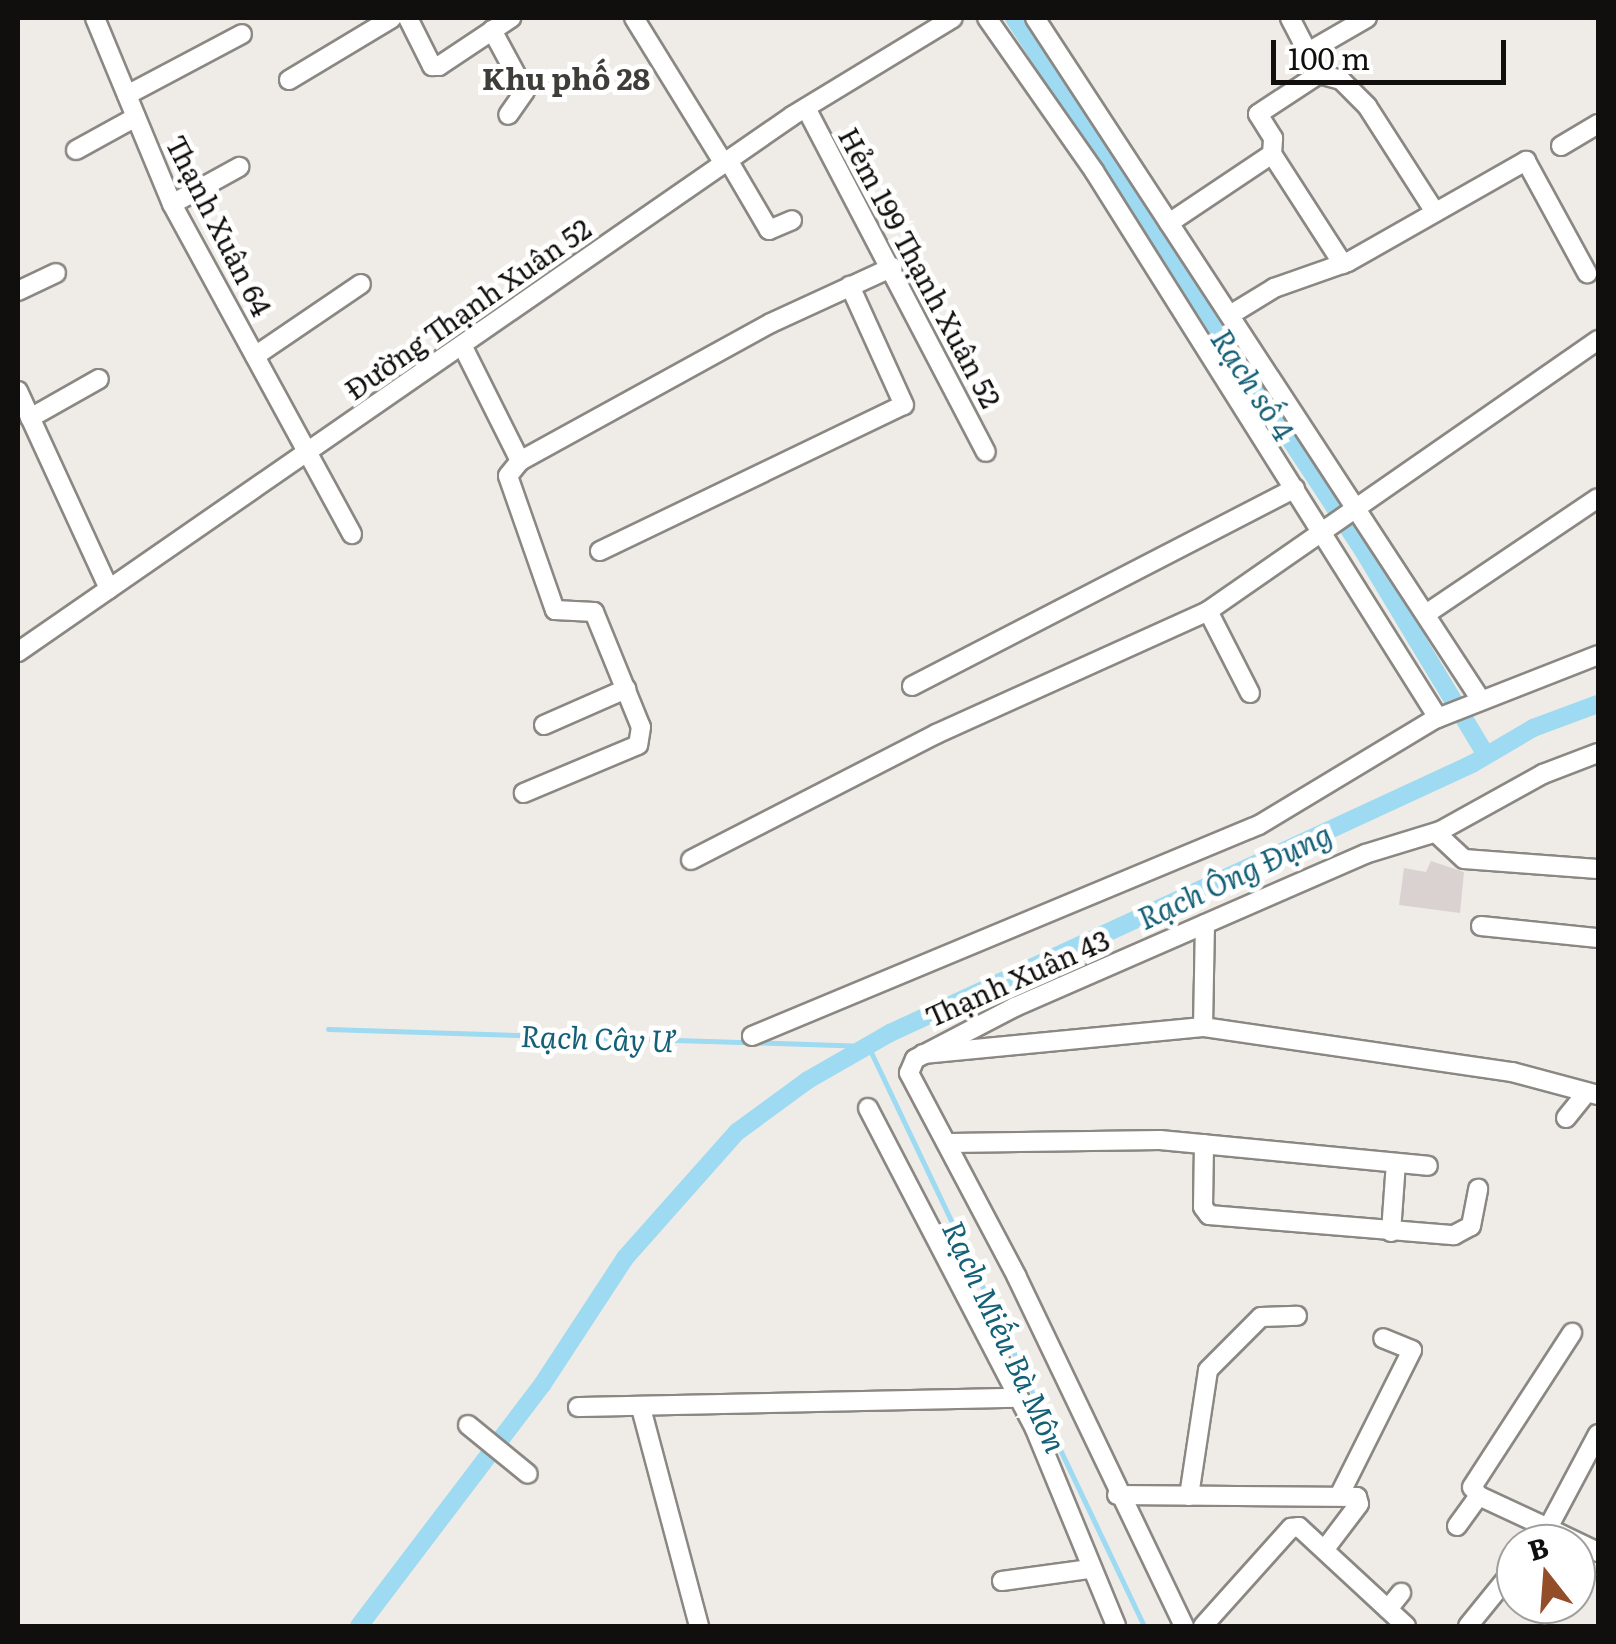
<!DOCTYPE html>
<html>
<head>
<meta charset="utf-8">
<style>
  body { margin:0 }
  #map { position:relative; width:1616px; height:1644px; overflow:hidden; background:#efece7; font-family:Literata,serif }
  div>[style] { position:absolute }
  [style*='--x'] { left:calc(var(--x)*1px); top:calc(var(--y)*1px); width:calc(var(--w)*1px); rotate:calc(var(--a)*1deg) }
  .stream>* { height:5px; margin:-2.5px; padding:0 2.5px; transform-origin:2.5px; border-radius:2.5px; background:#9edaf1 }
  .canal>* { height:18px; margin:-9px; padding:0 9px; transform-origin:9px; border-radius:9px; background:#9edaf1 }
  .building>* { inset:0; background:#d9d2d0 }
  .roads { filter:drop-shadow(2px 0 #8b8883) drop-shadow(-2px 0 #8b8883) drop-shadow(0 2px #8b8883) drop-shadow(0 -2px #8b8883) }
  .minor>* { height:18px; margin:-9px; padding:0 9px; transform-origin:9px; border-radius:9px; background:#fff }
  span { translate:-50% -50%; white-space:nowrap; text-align:center; line-height:1.15; -webkit-text-stroke:10px #fff; paint-order:stroke }
  .street-label { font-size:28px; color:#100f0d }
  .neighbourhood-label { font-size:30px; color:#3f3d39; font-weight:700 }
  .water-label { font-size:30px; color:#136077; font-style:italic }
  .frame { position:absolute; inset:0; border:20px solid #100f0d; pointer-events:none }
  .north { position:absolute; left:1496px; top:1524px; width:100px; height:100px; box-sizing:border-box; background:#fff; border:2px solid #9f9f9e; border-radius:50%; rotate:343deg; font-size:28px; font-weight:700; line-height:40px; text-align:center; color:#100f0d }
  .north::after { content:''; display:block; margin:auto; width:35px; height:45px; background:#944d29; clip-path:polygon(50% 0,100% 100%,50% 72%,0 100%) }
  .scale { position:absolute; left:1271px; top:40px; width:235px; height:45px; box-sizing:border-box; border:5px solid #100f0d; border-top:0; padding-left:12px; font-size:30px; line-height:35px; white-space:nowrap; color:#100f0d; -webkit-text-stroke:8px #fff; paint-order:stroke }
</style>
</head>
<body>
<div id="map">
  <div class="stream">
    <div style="--x:328;--y:1029;--w:540;--a:1.8"></div>
    <div style="--x:868;--y:1046;--w:642;--a:64.55"></div>
  </div>
  <div class="canal">
    <div style="--x:1014;--y:18;--w:638;--a:56.76"></div>
    <div style="--x:1364;--y:552;--w:237;--a:59"></div>
    <div style="--x:359;--y:1626;--w:303;--a:-52.8"></div>
    <div style="--x:542;--y:1385;--w:152;--a:-56.8"></div>
    <div style="--x:625;--y:1258;--w:169;--a:-48.4"></div>
    <div style="--x:737;--y:1132;--w:88;--a:-36.2"></div>
    <div style="--x:808;--y:1080;--w:95;--a:-29.8"></div>
    <div style="--x:890;--y:1033;--w:641;--a:-24.81"></div>
    <div style="--x:1472;--y:764;--w:71;--a:-30.5"></div>
    <div style="--x:1533;--y:728;--w:69;--a:-20.3"></div>
  </div>
  <div class="building">
    <div style="clip-path:polygon(1431px 861px,1464px 872px,1460px 913px,1399px 905px,1404px 868px,1426px 872px)"></div>
  </div>
  <div class="roads">
    <div class="minor">
      <div style="--x:95;--y:18;--w:201;--a:67.5"></div>
      <div style="--x:172;--y:204;--w:376;--a:61.4"></div>
      <div style="--x:408;--y:18;--w:54;--a:63.4"></div>
      <div style="--x:432;--y:66;--w:7;--a:0"></div>
      <div style="--x:439;--y:66;--w:87;--a:-33.7"></div>
      <div style="--x:634;--y:18;--w:172;--a:58.3"></div>
      <div style="--x:987;--y:18;--w:187;--a:55"></div>
      <div style="--x:1094;--y:171;--w:646;--a:57.83"></div>
      <div style="--x:1035;--y:18;--w:815;--a:56.82"></div>
      <div style="--x:1290;--y:18;--w:63;--a:62.6"></div>
      <div style="--x:1319;--y:74;--w:23;--a:15"></div>
      <div style="--x:1341;--y:80;--w:37;--a:45"></div>
      <div style="--x:1367;--y:106;--w:126;--a:57.3"></div>
      <div style="--x:492;--y:30;--w:69;--a:61.6"></div>
      <div style="--x:525;--y:91;--w:29;--a:125"></div>
      <div style="--x:1308;--y:52;--w:68;--a:-30"></div>
      <div style="--x:289;--y:80;--w:120;--a:-31"></div>
      <div style="--x:127;--y:95;--w:130;--a:-27.9"></div>
      <div style="--x:806;--y:108;--w:388;--a:62.4"></div>
      <div style="--x:1561;--y:146;--w:43;--a:-30.7"></div>
      <div style="--x:76;--y:150;--w:68;--a:-28.8"></div>
      <div style="--x:1272;--y:154;--w:16;--a:-86"></div>
      <div style="--x:1273;--y:138;--w:28;--a:-122"></div>
      <div style="--x:1258;--y:114;--w:73;--a:-33.3"></div>
      <div style="--x:728;--y:160;--w:81;--a:59.6"></div>
      <div style="--x:769;--y:230;--w:25;--a:-23"></div>
      <div style="--x:172;--y:204;--w:77;--a:-28.9"></div>
      <div style="--x:1169;--y:223;--w:124;--a:-33.8"></div>
      <div style="--x:1272;--y:154;--w:131;--a:57.2"></div>
      <div style="--x:18;--y:291;--w:42;--a:-25.3"></div>
      <div style="--x:1230;--y:315;--w:52;--a:-31.5"></div>
      <div style="--x:1274;--y:288;--w:78;--a:-19.4"></div>
      <div style="--x:1348;--y:262;--w:205;--a:-29.6"></div>
      <div style="--x:1526;--y:161;--w:128;--a:61.4"></div>
      <div style="--x:462;--y:345;--w:130;--a:63.4"></div>
      <div style="--x:520;--y:461;--w:286;--a:-28.8"></div>
      <div style="--x:771;--y:323;--w:134;--a:-24.7"></div>
      <div style="--x:255;--y:356;--w:128;--a:-34.2"></div>
      <div style="--x:18;--y:391;--w:218;--a:65.3"></div>
      <div style="--x:30;--y:418;--w:79;--a:-29.5"></div>
      <div style="--x:520;--y:461;--w:19;--a:129"></div>
      <div style="--x:508;--y:476;--w:142;--a:70.7"></div>
      <div style="--x:555;--y:610;--w:39;--a:3"></div>
      <div style="--x:594;--y:612;--w:124;--a:67.8"></div>
      <div style="--x:641;--y:727;--w:18;--a:99"></div>
      <div style="--x:638;--y:745;--w:124;--a:157.2"></div>
      <div style="--x:600;--y:551;--w:337;--a:-25.7"></div>
      <div style="--x:904;--y:405;--w:131;--a:-114.4"></div>
      <div style="--x:1426;--y:614;--w:207;--a:-34"></div>
      <div style="--x:18;--y:652;--w:941;--a:-34.7"></div>
      <div style="--x:792;--y:116;--w:188;--a:-31.3"></div>
      <div style="--x:912;--y:686;--w:431;--a:-27.3"></div>
      <div style="--x:1250;--y:693;--w:92;--a:-117.1"></div>
      <div style="--x:1208;--y:611;--w:475;--a:-34.8"></div>
      <div style="--x:544;--y:725;--w:90;--a:-23.7"></div>
      <div style="--x:1436;--y:833;--w:38;--a:43"></div>
      <div style="--x:1464;--y:859;--w:134;--a:4.3"></div>
      <div style="--x:691;--y:860;--w:276;--a:-27.2"></div>
      <div style="--x:936;--y:734;--w:299;--a:-24.3"></div>
      <div style="--x:1481;--y:926;--w:118;--a:5.9"></div>
      <div style="--x:1203;--y:1027;--w:312;--a:8.3"></div>
      <div style="--x:1512;--y:1072;--w:89;--a:15"></div>
      <div style="--x:752;--y:1036;--w:549;--a:-22.6"></div>
      <div style="--x:1259;--y:825;--w:205;--a:-31.1"></div>
      <div style="--x:1435;--y:719;--w:175;--a:-21.4"></div>
      <div style="--x:923;--y:1054;--w:281;--a:-5.5"></div>
      <div style="--x:1203;--y:1027;--w:103;--a:-88.9"></div>
      <div style="--x:868;--y:1108;--w:362;--a:62.5"></div>
      <div style="--x:1035;--y:1429;--w:213;--a:67.6"></div>
      <div style="--x:1566;--y:1118;--w:33;--a:-51"></div>
      <div style="--x:950;--y:1143;--w:210;--a:-0.8"></div>
      <div style="--x:1160;--y:1140;--w:269;--a:5.5"></div>
      <div style="--x:1204;--y:1144;--w:63;--a:90.9"></div>
      <div style="--x:1203;--y:1207;--w:10;--a:53"></div>
      <div style="--x:1209;--y:1215;--w:246;--a:4.7"></div>
      <div style="--x:1454;--y:1235;--w:19;--a:-28"></div>
      <div style="--x:1471;--y:1226;--w:38;--a:-79"></div>
      <div style="--x:1391;--y:1232;--w:69;--a:-85.9"></div>
      <div style="--x:578;--y:1407;--w:441;--a:-1.2"></div>
      <div style="--x:641;--y:1408;--w:226;--a:75.1"></div>
      <div style="--x:468;--y:1425;--w:77;--a:39.2"></div>
      <div style="--x:1598;--y:1434;--w:106;--a:118"></div>
      <div style="--x:1548;--y:1528;--w:55;--a:25.6"></div>
      <div style="--x:1117;--y:1495;--w:240;--a:0.5"></div>
      <div style="--x:1357;--y:1497;--w:7;--a:74"></div>
      <div style="--x:1359;--y:1504;--w:56;--a:127.1"></div>
      <div style="--x:1189;--y:1496;--w:127;--a:-81.4"></div>
      <div style="--x:1208;--y:1370;--w:75;--a:-45"></div>
      <div style="--x:1261;--y:1317;--w:36;--a:-2"></div>
      <div style="--x:1339;--y:1496;--w:163;--a:-63.4"></div>
      <div style="--x:1412;--y:1350;--w:31;--a:-158"></div>
      <div style="--x:1457;--y:1526;--w:37;--a:-54"></div>
      <div style="--x:1535;--y:1544;--w:21;--a:-51"></div>
      <div style="--x:1548;--y:1528;--w:76;--a:-155.1"></div>
      <div style="--x:1479;--y:1496;--w:11;--a:-128"></div>
      <div style="--x:1472;--y:1487;--w:184;--a:-57"></div>
      <div style="--x:1002;--y:1581;--w:89;--a:-7.8"></div>
      <div style="--x:1388;--y:1609;--w:21;--a:-51"></div>
      <div style="--x:1184;--y:1626;--w:387;--a:-115.6"></div>
      <div style="--x:1017;--y:1277;--w:231;--a:-117.9"></div>
      <div style="--x:909;--y:1073;--w:15;--a:-67"></div>
      <div style="--x:915;--y:1059;--w:113;--a:-27.5"></div>
      <div style="--x:1015;--y:1007;--w:382;--a:-23.6"></div>
      <div style="--x:1365;--y:854;--w:78;--a:-17"></div>
      <div style="--x:1440;--y:831;--w:118;--a:-29"></div>
      <div style="--x:1543;--y:774;--w:59;--a:-20.9"></div>
      <div style="--x:1203;--y:1626;--w:132;--a:-48.1"></div>
      <div style="--x:1291;--y:1528;--w:8;--a:-7"></div>
      <div style="--x:1299;--y:1527;--w:146;--a:42.8"></div>
      <div style="--x:1468;--y:1626;--w:76;--a:-50.9"></div>
    </div>
  </div>
  <div class="street-label">
    <span style="left:220px;top:225px;rotate:63deg">Thạnh Xuân 64</span>
    <span style="left:921px;top:267px;rotate:62deg">Hẻm 199 Thạnh Xuân 52</span>
    <span style="left:467px;top:308px;rotate:-35deg">Đường Thạnh Xuân 52</span>
    <span style="left:1017px;top:977px;rotate:-24deg">Thạnh Xuân 43</span>
  </div>
  <div class="neighbourhood-label">
    <span style="left:566px;top:77px">Khu phố 28</span>
  </div>
  <div class="water-label">
    <span style="left:1254px;top:384px;rotate:57deg">Rạch số 4</span>
    <span style="left:1234px;top:875px;rotate:-25deg">Rạch Ông Đụng</span>
    <span style="left:598px;top:1037px;rotate:2deg">Rạch Cây Ư</span>
    <span style="left:1006px;top:1336px;rotate:65deg">Rạch Miếu Bà Môn</span>
  </div>
  <div class="frame"></div>
  <div class="north">B</div>
  <div class="scale">100 m</div>
</div>
</body>
</html>
